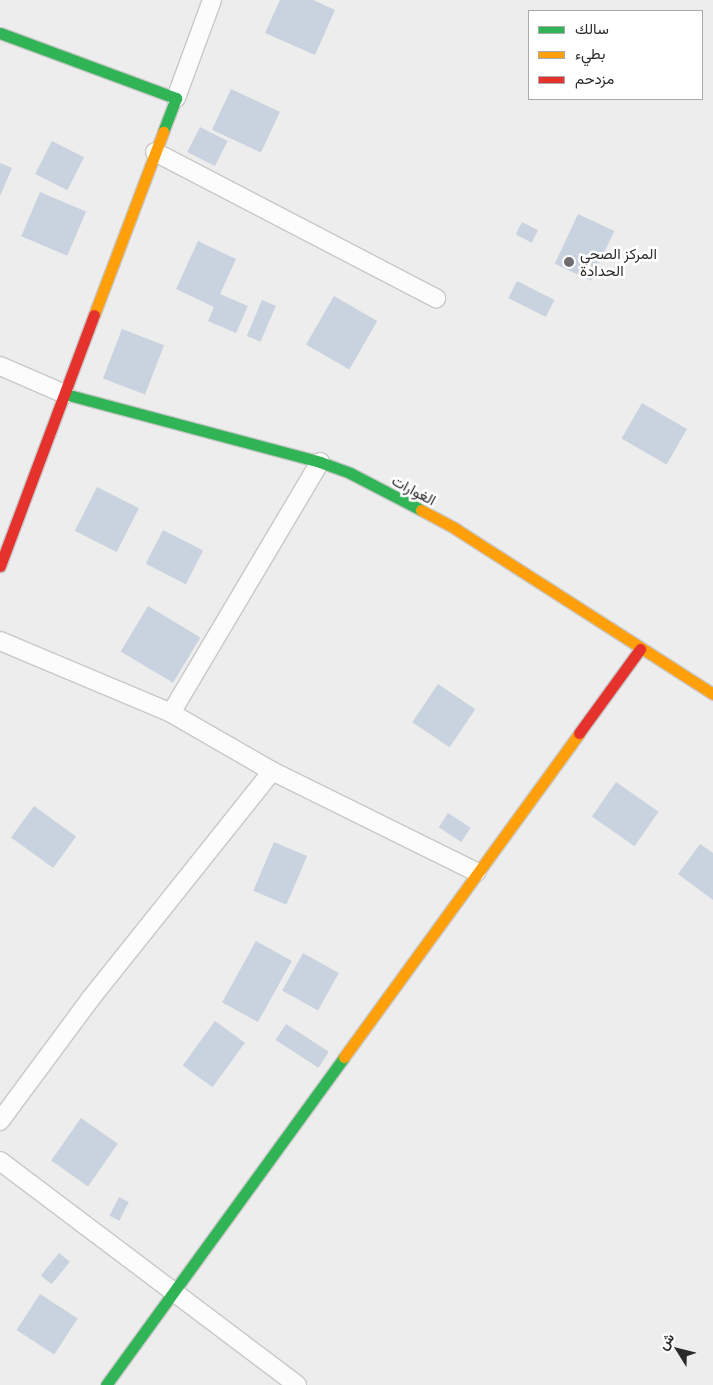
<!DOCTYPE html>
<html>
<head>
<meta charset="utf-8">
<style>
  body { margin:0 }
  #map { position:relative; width:713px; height:1385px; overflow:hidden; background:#ededed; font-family:Manrope,Vazirmatn,sans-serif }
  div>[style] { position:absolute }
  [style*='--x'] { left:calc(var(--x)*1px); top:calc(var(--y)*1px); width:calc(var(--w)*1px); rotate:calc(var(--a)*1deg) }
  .building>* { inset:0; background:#c8d3df; transform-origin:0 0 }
  .roads { filter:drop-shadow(1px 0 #c8c8c8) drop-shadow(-1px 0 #c8c8c8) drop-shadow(0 1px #c8c8c8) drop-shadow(0 -1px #c8c8c8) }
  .street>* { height:18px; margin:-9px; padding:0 9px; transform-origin:9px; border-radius:9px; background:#fcfcfc }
  .fast>* { height:11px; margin:-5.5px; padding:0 5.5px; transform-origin:5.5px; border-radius:5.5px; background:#30b455 }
  .slow>* { height:11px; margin:-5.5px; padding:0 5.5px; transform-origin:5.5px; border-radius:5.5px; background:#ff9f0a }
  .jam>* { height:11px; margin:-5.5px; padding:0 5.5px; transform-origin:5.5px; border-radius:5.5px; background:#e5322d }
  .dots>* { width:14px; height:14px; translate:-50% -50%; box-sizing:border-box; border:2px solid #fff; border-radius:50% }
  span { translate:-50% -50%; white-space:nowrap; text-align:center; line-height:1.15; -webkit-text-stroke:5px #fff; paint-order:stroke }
  .poi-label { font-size:15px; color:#2a2a2b }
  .left { translate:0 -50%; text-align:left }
  .street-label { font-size:15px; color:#2a2a2b }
  .legend { position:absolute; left:528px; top:10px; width:175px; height:90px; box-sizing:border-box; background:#fff; border:1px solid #aaa; margin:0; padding:6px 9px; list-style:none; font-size:15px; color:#2a2a2b }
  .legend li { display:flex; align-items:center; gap:10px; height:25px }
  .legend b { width:25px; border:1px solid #aaa }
  .north { position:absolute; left:653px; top:1325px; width:50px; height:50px; -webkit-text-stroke:4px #fff; paint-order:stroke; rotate:306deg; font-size:14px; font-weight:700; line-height:20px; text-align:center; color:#2a2a2b }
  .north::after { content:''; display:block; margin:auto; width:18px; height:22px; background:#2a2a2b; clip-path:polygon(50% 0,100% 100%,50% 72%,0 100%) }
</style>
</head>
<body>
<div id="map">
  <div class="building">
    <div style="clip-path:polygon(280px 0,313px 0,335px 10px,315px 55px,265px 33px)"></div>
    <div style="left:231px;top:89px;width:54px;height:45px;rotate:25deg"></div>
    <div style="left:200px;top:127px;width:31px;height:28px;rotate:27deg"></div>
    <div style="left:52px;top:141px;width:36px;height:37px;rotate:27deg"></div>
    <div style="clip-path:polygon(0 163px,12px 168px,0 196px)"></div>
    <div style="left:40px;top:192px;width:50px;height:48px;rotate:23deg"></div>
    <div style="left:578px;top:214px;width:40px;height:55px;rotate:25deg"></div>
    <div style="left:522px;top:222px;width:18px;height:14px;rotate:27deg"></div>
    <div style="clip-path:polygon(198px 241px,236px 259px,220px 294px,248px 306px,236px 333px,208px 321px,214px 307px,176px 289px)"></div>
    <div style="left:517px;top:281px;width:42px;height:19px;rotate:27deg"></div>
    <div style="left:334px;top:296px;width:50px;height:56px;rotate:30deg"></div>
    <div style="left:262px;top:300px;width:15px;height:39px;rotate:23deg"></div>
    <div style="left:122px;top:329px;width:45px;height:53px;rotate:21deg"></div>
    <div style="left:642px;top:403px;width:52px;height:41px;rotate:30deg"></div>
    <div style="left:97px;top:487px;width:47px;height:49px;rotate:27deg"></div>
    <div style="left:163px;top:530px;width:45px;height:38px;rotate:27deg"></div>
    <div style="left:148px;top:606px;width:61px;height:53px;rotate:31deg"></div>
    <div style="left:438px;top:684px;width:45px;height:46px;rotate:34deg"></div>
    <div style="left:616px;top:782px;width:52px;height:42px;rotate:35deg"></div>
    <div style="left:34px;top:806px;width:52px;height:39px;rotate:36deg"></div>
    <div style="left:448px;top:813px;width:27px;height:17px;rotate:33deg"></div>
    <div style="left:274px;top:842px;width:36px;height:53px;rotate:23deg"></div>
    <div style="clip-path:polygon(700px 844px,713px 853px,713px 900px,678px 874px)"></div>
    <div style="left:256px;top:941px;width:41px;height:70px;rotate:29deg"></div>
    <div style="left:303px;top:953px;width:41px;height:43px;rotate:29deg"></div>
    <div style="left:215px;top:1021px;width:37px;height:55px;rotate:36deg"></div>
    <div style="left:286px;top:1024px;width:51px;height:19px;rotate:33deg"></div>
    <div style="left:81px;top:1118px;width:45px;height:52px;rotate:35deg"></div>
    <div style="left:119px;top:1197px;width:11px;height:21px;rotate:27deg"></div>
    <div style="left:59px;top:1253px;width:14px;height:29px;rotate:39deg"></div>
    <div style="left:40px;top:1294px;width:45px;height:43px;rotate:33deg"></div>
  </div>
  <div class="roads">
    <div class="street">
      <div style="--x:176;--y:98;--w:104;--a:-69.8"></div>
      <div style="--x:155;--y:152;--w:317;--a:27.5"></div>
      <div style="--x:0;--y:366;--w:71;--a:23.3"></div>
      <div style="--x:0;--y:641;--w:186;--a:22.8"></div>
      <div style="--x:171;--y:713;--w:116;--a:29.9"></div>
      <div style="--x:272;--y:771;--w:228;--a:26.3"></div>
      <div style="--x:171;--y:713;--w:292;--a:-59.3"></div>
      <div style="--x:0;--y:1121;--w:153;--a:-53.5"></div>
      <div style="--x:91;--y:998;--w:290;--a:-51.4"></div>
      <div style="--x:0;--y:1161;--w:372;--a:37"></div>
    </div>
    <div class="fast">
      <div style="--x:0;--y:33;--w:188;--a:20.3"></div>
      <div style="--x:176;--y:98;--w:36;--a:111"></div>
      <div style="--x:65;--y:394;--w:264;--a:14.9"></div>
      <div style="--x:320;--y:462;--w:32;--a:20"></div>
      <div style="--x:350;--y:473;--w:80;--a:27.5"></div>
      <div style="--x:106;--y:1385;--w:405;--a:-54"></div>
    </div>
    <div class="slow">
      <div style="--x:94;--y:315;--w:196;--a:-69.3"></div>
      <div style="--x:421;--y:510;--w:40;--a:28"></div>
      <div style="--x:456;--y:529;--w:305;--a:32.7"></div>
      <div style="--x:344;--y:1057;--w:400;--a:-54"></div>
    </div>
    <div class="jam">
      <div style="--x:0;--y:566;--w:268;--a:-69.5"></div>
      <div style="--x:579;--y:733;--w:104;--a:-54"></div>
    </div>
  </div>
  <div class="dots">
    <div style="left:569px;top:262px;background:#6e6e6f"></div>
  </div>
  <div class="poi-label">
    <span class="left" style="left:580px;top:262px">المركز الصحي<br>الحدادة</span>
  </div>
  <div class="street-label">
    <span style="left:414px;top:490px;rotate:28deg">الغوارات</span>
  </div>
  <ul class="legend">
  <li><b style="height:6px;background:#30b455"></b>سالك</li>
  <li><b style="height:6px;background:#ff9f0a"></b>بطيء</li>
  <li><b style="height:6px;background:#e5322d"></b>مزدحم</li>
  </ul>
  <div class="north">ش</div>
</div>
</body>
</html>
